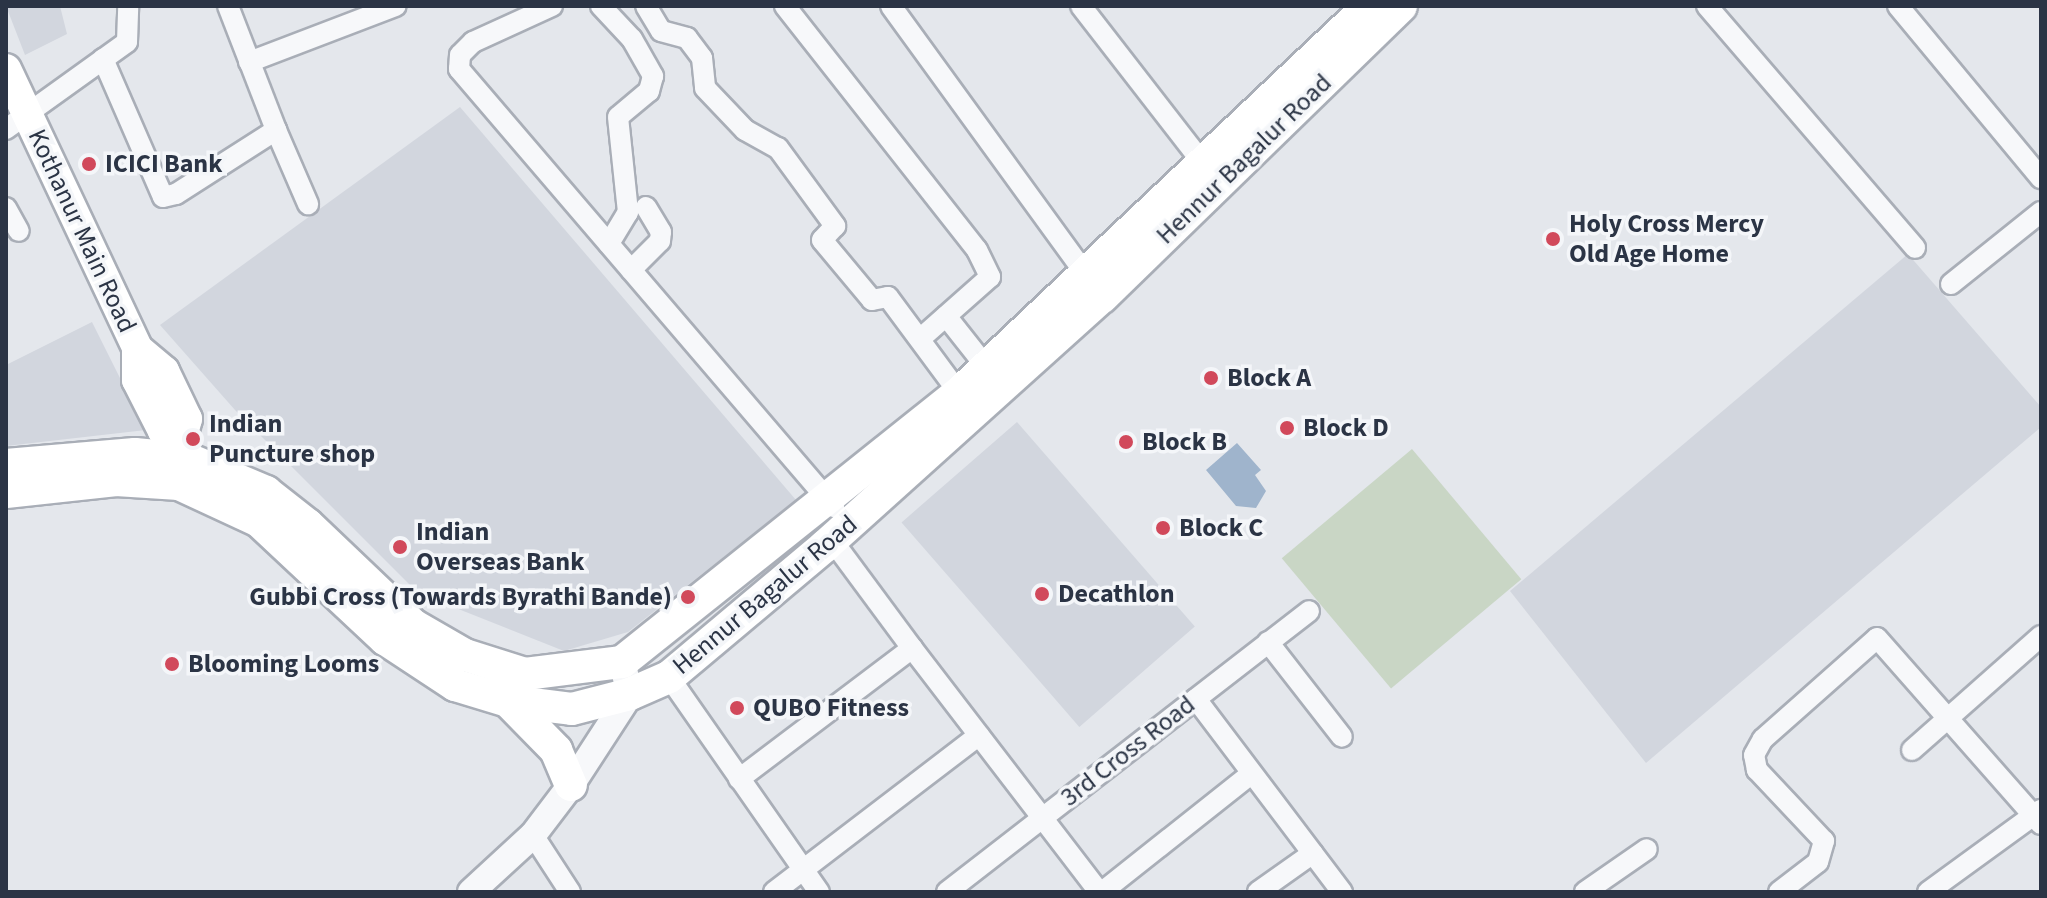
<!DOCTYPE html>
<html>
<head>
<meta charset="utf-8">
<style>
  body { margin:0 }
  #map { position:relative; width:2047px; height:898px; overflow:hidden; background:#e4e7ec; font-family:"Source Sans 3",sans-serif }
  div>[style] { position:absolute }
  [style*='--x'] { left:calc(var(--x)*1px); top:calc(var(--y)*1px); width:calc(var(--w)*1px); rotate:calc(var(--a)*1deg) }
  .built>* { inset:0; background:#d2d6de; transform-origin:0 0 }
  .green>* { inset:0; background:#c9d6c5; transform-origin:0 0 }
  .water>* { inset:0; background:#9fb4cc }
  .roads { filter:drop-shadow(2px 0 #a9aeb7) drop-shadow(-2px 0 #a9aeb7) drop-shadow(0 2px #a9aeb7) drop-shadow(0 -2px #a9aeb7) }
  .minor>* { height:20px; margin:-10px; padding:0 10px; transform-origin:10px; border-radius:10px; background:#f7f8fa }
  .tertiary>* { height:26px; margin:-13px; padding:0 13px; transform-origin:13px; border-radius:13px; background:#f7f8fa }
  .secondary>* { height:30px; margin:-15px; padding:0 15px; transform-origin:15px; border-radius:15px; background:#fff }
  .primary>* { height:32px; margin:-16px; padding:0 16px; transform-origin:16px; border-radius:16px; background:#fff }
  .dots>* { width:22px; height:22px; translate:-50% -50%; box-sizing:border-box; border:4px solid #f4f6f9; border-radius:50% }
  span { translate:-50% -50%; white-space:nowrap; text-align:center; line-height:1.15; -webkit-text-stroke:7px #f4f6f9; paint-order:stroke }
  .street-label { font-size:26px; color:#2b3445 }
  .poi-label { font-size:26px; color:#2b3445; font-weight:700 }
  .left { translate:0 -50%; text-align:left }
  .right { translate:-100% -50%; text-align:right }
  .frame { position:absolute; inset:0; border:8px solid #2b3445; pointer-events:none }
</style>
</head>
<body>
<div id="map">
  <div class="built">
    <div style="clip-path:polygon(6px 6px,60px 6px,67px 34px,25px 55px)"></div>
    <div style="clip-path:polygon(460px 107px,796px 500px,628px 632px,564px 651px,418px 593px,235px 410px,160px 325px)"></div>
    <div style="clip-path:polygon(1908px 254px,2041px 407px,2041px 427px,1646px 763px,1510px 591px)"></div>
    <div style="clip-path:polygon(92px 322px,146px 430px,6px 446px,6px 365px)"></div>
    <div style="left:1017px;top:422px;width:271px;height:153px;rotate:49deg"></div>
  </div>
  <div class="green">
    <div style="left:1412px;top:449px;width:170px;height:170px;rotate:50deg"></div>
  </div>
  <div class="water">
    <div style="clip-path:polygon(1237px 443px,1261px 470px,1255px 475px,1266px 491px,1256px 508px,1236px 506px,1206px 470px)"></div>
  </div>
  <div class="roads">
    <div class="minor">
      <div style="--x:228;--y:6;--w:133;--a:68.8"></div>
      <div style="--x:552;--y:6;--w:87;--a:155.5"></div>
      <div style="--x:473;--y:42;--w:18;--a:135"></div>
      <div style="--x:460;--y:55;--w:14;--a:94"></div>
      <div style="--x:459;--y:69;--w:577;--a:49.43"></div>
      <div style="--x:601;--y:6;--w:45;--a:46.8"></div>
      <div style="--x:632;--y:39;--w:43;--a:60.4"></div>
      <div style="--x:653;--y:76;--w:16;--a:105"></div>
      <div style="--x:649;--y:91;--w:40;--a:140"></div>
      <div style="--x:618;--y:117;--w:96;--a:84"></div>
      <div style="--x:628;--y:212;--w:37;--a:121"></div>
      <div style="--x:646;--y:6;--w:29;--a:59"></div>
      <div style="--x:661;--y:31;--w:27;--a:15"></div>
      <div style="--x:687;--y:38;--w:25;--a:53"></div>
      <div style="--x:702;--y:58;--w:30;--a:84"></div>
      <div style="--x:705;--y:88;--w:58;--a:46.4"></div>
      <div style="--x:745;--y:130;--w:38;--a:29"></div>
      <div style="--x:778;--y:148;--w:97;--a:53.8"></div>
      <div style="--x:835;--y:226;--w:19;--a:133"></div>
      <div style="--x:822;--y:240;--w:78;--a:50.2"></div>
      <div style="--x:872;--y:300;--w:16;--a:-11"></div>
      <div style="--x:888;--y:297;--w:119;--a:53.5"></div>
      <div style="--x:785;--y:6;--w:310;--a:51.8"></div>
      <div style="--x:977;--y:250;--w:30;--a:64"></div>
      <div style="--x:990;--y:277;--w:92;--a:138.5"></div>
      <div style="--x:891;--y:6;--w:339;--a:54"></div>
      <div style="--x:1081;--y:6;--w:199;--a:52.2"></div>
      <div style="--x:1707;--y:6;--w:319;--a:49.3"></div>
      <div style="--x:1898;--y:6;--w:224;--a:50.3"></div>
      <div style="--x:103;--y:59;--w:150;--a:66.5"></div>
      <div style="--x:163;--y:197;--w:13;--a:-13"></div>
      <div style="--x:176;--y:194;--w:119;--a:-32.6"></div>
      <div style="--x:276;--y:130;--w:81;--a:66.6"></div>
      <div style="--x:249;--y:62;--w:157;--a:-20.9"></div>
      <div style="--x:6;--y:129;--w:149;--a:-35.7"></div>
      <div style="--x:127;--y:42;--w:36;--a:-88"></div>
      <div style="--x:6;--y:208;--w:26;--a:61"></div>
      <div style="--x:631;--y:270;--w:41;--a:-45"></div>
      <div style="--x:660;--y:241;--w:9;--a:-84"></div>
      <div style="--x:661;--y:232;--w:29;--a:-121"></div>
      <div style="--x:1951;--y:284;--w:115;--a:-38.7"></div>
      <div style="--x:946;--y:316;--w:66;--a:51.7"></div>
      <div style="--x:832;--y:540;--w:134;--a:53.5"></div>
      <div style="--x:1268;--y:642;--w:120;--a:52.1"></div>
      <div style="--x:669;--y:677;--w:262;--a:55.1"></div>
      <div style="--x:1196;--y:699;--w:242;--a:52.9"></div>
      <div style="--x:1912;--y:750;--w:172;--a:-41.5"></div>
      <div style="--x:739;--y:779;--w:217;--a:-37.1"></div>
      <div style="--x:912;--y:648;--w:307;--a:52.5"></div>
      <div style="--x:533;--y:835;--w:68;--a:57"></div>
      <div style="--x:774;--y:892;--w:258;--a:-37.4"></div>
      <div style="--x:947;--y:892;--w:458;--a:-37.8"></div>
      <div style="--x:1102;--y:892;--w:191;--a:-38.4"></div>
      <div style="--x:1258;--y:892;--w:67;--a:-35.3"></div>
      <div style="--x:1585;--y:892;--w:75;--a:-34.7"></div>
      <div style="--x:1779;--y:892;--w:49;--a:-37.6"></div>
      <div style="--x:1818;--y:862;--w:22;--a:-74"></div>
      <div style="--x:1824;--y:841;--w:98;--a:-133.3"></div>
      <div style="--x:1757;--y:770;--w:15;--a:-101"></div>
      <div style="--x:1754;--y:755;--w:18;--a:-61"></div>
      <div style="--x:1763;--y:739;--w:152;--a:-41.5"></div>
      <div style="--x:1877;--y:638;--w:248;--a:48.6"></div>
      <div style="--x:1928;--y:892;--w:140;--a:-36"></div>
    </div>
    <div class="tertiary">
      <div style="--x:471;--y:892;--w:84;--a:-42.6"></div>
      <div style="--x:533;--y:835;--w:63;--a:-52.8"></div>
      <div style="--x:571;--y:785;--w:108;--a:-57"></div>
      <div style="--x:630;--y:694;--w:33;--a:-104"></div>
    </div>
    <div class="secondary">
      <div style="--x:6;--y:69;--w:308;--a:64.8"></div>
      <div style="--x:137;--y:348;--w:32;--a:90"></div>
      <div style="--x:137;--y:380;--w:57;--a:63"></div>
      <div style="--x:163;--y:431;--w:21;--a:29"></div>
      <div style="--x:181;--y:441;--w:23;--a:-75"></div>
      <div style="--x:187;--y:419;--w:53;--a:-115.6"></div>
      <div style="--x:164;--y:371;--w:35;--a:-140"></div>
    </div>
    <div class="primary">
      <div style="--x:6;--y:465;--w:129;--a:-4.9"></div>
      <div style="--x:135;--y:454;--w:53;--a:5.4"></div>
      <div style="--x:188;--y:459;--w:85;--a:22.9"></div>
      <div style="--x:266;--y:492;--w:53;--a:38.2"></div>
      <div style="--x:308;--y:525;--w:145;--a:43.6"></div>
      <div style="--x:413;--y:625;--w:60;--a:30"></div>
      <div style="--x:465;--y:655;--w:63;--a:17.6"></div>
      <div style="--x:525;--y:674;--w:98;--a:-7.1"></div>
      <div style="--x:622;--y:662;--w:431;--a:-38.6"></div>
      <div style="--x:959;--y:393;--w:564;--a:-43.35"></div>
      <div style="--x:6;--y:492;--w:111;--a:-6.2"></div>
      <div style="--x:116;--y:480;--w:63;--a:3.6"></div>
      <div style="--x:179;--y:484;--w:88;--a:24.8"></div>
      <div style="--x:259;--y:521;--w:173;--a:43.1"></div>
      <div style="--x:385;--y:639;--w:84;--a:33.3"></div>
      <div style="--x:455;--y:685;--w:55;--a:16.8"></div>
      <div style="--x:508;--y:701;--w:64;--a:7.1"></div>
      <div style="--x:572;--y:709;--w:60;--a:-14.5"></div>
      <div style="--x:630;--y:694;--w:43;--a:-23.6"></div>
      <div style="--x:669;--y:677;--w:204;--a:-40"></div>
      <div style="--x:825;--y:546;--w:372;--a:-42"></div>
      <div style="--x:1102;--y:297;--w:417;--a:-44.2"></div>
      <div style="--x:508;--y:701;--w:69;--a:45.6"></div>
      <div style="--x:556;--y:750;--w:38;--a:67"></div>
    </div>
  </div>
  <div class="dots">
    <div style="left:89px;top:164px;background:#d1495b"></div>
    <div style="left:1553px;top:239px;background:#d1495b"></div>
    <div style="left:1211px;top:378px;background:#d1495b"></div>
    <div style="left:1287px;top:428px;background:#d1495b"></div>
    <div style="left:193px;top:439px;background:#d1495b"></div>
    <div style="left:1126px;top:442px;background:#d1495b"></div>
    <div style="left:1163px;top:528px;background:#d1495b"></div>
    <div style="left:400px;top:547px;background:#d1495b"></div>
    <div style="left:1042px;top:594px;background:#d1495b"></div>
    <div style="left:688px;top:597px;background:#d1495b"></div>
    <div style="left:172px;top:664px;background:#d1495b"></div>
    <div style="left:737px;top:708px;background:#d1495b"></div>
  </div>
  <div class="street-label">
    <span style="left:1244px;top:159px;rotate:-44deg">Hennur Bagalur Road</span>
    <span style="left:82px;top:231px;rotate:65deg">Kothanur Main Road</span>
    <span style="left:765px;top:595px;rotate:-40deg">Hennur Bagalur Road</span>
    <span style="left:1128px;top:751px;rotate:-38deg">3rd Cross Road</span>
  </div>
  <div class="poi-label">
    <span class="left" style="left:105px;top:164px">ICICI Bank</span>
    <span class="left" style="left:1569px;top:239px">Holy Cross Mercy<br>Old Age Home</span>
    <span class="left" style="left:1227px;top:378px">Block A</span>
    <span class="left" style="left:209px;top:439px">Indian<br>Puncture shop</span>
    <span class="left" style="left:1303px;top:428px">Block D</span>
    <span class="left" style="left:1142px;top:442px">Block B</span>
    <span class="left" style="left:1179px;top:528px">Block C</span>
    <span class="left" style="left:416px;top:547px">Indian<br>Overseas Bank</span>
    <span class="left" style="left:1058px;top:594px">Decathlon</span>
    <span class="right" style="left:672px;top:597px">Gubbi Cross (Towards Byrathi Bande)</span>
    <span class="left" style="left:188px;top:664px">Blooming Looms</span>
    <span class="left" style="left:753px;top:708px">QUBO Fitness</span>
  </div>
  <div class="frame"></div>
</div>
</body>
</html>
